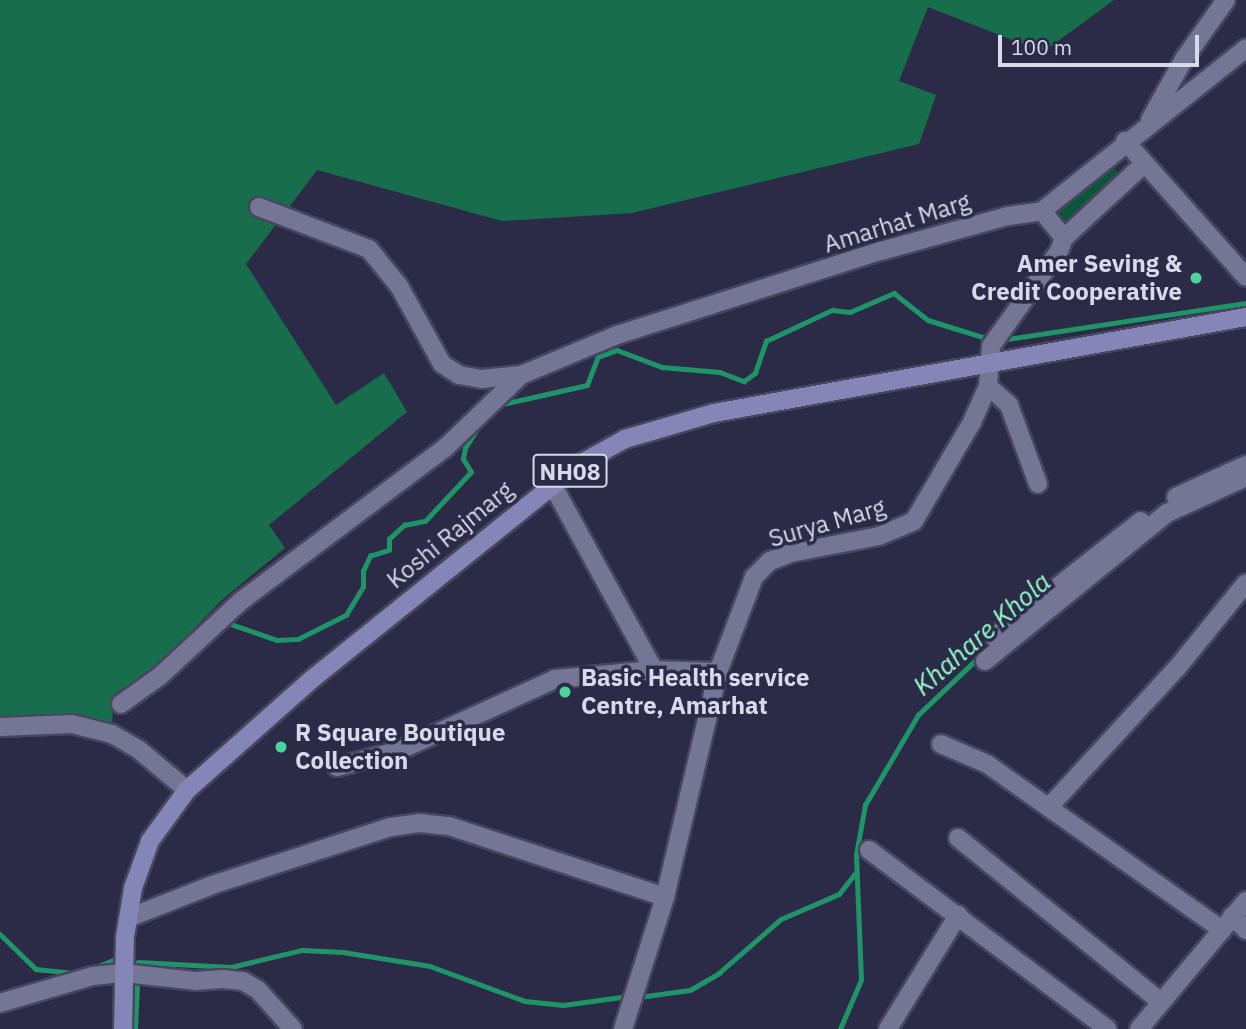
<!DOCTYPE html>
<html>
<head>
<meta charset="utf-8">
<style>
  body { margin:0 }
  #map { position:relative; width:1246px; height:1029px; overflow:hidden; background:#2b2b47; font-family:"IBM Plex Sans",sans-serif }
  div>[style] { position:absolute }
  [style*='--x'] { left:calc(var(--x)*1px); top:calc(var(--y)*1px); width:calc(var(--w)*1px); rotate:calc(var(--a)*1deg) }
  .green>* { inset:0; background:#08573b }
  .forest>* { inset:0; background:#166e4d }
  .stream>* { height:4.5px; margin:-2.25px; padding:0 2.25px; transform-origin:2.25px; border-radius:2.25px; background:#1e9468 }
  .roads { filter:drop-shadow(2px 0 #47465e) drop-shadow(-2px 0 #47465e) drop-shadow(0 2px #47465e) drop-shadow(0 -2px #47465e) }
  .minor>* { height:18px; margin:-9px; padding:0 9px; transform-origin:9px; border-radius:9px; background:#757696 }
  .major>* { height:18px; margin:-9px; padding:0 9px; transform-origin:9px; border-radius:9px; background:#8586b8 }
  .dots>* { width:19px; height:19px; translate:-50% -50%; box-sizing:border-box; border:4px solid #2b2b47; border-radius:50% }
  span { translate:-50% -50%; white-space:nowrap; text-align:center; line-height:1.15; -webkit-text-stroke:7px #2b2b47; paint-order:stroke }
  .shield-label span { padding:2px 5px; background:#2b2b47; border:2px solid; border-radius:5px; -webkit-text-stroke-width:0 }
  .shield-label { font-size:23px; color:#d8d9eb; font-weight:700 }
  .street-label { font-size:24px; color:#d8d9eb }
  .poi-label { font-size:24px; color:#d8d9eb; font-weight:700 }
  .right { translate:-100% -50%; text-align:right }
  .left { translate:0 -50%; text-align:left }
  .water-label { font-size:26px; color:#94fdcc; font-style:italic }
  .scale { position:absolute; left:998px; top:35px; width:201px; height:32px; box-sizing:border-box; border:4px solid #d8d9eb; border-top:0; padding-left:9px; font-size:21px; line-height:24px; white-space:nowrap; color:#d8d9eb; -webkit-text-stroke:5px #2b2b47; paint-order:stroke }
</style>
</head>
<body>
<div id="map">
  <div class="green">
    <div style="clip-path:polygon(1105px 165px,1114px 166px,1121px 180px,1064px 226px,1048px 214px)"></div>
  </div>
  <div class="forest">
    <div style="clip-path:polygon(0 0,1114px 0,1043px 52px,928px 7px,899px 81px,936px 95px,919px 144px,632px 213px,502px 221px,317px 170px,246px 264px,336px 405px,384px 373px,407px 412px,269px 525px,285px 548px,223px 599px,146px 677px,113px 699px,112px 734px,0 727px)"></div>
  </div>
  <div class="stream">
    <div style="--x:1001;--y:340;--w:248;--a:-8.6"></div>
    <div style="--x:503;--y:404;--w:86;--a:-12.7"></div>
    <div style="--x:587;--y:385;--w:30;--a:-69"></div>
    <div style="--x:598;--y:357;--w:20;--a:-20"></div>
    <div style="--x:617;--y:350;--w:48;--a:20.7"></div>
    <div style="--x:662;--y:367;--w:58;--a:4.9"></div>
    <div style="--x:720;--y:372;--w:26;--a:21"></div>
    <div style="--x:744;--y:381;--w:14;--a:-36"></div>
    <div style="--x:755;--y:373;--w:34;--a:-71"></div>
    <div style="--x:766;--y:341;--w:73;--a:-25.2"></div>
    <div style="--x:832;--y:310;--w:18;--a:6"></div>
    <div style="--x:850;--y:312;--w:48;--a:-23.4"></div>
    <div style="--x:894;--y:293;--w:43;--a:38.5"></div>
    <div style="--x:928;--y:320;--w:64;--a:17.3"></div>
    <div style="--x:225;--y:622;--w:55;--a:19.1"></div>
    <div style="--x:277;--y:640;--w:21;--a:-3"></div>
    <div style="--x:298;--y:639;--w:54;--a:-26.6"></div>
    <div style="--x:346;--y:615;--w:33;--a:-59"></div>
    <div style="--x:363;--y:587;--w:16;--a:-90"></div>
    <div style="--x:363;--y:571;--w:17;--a:-65"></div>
    <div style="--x:370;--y:556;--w:20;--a:-18"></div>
    <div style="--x:389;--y:550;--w:11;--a:-90"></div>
    <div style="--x:389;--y:539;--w:21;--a:-43"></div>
    <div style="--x:404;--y:525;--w:21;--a:-11"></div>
    <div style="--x:425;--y:521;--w:67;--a:-46.8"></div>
    <div style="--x:471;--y:472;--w:15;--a:-122"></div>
    <div style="--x:463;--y:459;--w:11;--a:-80"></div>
    <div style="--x:465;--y:448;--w:26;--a:-58"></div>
    <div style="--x:0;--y:934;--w:50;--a:44.2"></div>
    <div style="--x:36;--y:969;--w:39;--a:6"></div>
    <div style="--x:138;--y:962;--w:93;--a:3.1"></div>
    <div style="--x:231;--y:967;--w:73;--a:-13.5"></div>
    <div style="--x:302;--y:950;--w:41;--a:2.8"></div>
    <div style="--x:343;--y:952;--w:88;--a:9.1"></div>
    <div style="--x:430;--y:966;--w:101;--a:20.2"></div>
    <div style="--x:525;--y:1001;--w:38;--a:6"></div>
    <div style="--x:563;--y:1005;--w:68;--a:-7.7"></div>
    <div style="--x:90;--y:969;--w:26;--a:-21"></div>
    <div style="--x:639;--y:997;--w:51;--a:-7.8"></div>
    <div style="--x:690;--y:990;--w:34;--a:-30"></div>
    <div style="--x:719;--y:973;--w:82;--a:-41.1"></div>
    <div style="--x:781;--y:919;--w:63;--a:-23.3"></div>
    <div style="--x:839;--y:894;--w:28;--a:-52"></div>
    <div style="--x:135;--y:1029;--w:44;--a:-87.4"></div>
    <div style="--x:840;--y:1029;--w:53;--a:-66.8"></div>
    <div style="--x:861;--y:980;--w:125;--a:-92.3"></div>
    <div style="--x:856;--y:855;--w:51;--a:-79.8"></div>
    <div style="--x:865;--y:805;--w:104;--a:-59.5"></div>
    <div style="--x:918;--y:715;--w:84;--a:-43.6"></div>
  </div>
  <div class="roads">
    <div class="minor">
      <div style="--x:1150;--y:120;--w:70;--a:-60.9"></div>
      <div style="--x:1184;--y:59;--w:72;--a:-54.6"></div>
      <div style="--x:1125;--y:141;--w:182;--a:48.3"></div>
      <div style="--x:259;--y:207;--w:118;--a:20.9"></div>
      <div style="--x:369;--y:249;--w:48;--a:51"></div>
      <div style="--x:399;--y:286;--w:89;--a:61.1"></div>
      <div style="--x:442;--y:364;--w:20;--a:33"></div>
      <div style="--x:459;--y:375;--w:23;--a:10"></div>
      <div style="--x:482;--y:379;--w:39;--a:-6"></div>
      <div style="--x:521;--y:375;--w:104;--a:-22.6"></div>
      <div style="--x:617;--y:335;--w:277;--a:-17.7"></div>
      <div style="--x:881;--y:251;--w:132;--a:-15.4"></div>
      <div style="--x:1008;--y:216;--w:34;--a:-8"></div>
      <div style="--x:1042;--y:211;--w:261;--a:-38.6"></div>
      <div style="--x:1064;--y:238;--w:109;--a:-42.8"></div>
      <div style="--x:988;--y:386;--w:28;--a:42"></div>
      <div style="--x:1009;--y:405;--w:84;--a:69.8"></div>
      <div style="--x:552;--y:484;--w:212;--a:61.3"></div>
      <div style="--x:1176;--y:497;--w:77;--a:-24.6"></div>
      <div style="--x:994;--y:637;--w:187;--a:-38.3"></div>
      <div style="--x:985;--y:661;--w:235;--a:-39.1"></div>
      <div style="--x:1167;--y:513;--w:87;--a:-24.5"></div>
      <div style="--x:121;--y:704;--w:48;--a:-35.7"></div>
      <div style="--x:160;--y:676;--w:110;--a:-42.8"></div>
      <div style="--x:241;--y:601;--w:255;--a:-36.9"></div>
      <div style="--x:445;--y:448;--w:105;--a:-43.8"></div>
      <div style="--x:0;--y:727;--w:72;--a:-2.4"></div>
      <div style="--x:72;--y:724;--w:41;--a:14"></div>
      <div style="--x:112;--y:734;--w:30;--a:30"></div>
      <div style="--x:138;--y:749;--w:64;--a:39.9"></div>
      <div style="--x:941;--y:744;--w:50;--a:23.5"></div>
      <div style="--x:987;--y:764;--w:288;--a:35.2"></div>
      <div style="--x:337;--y:767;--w:65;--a:-15.1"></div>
      <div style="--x:400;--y:750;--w:170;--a:-24.6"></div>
      <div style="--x:555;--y:679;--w:99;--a:-5.2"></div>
      <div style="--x:654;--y:670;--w:64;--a:1.8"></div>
      <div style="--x:1049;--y:807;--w:189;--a:-47.4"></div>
      <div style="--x:1177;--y:668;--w:109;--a:-50.9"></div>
      <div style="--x:958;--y:838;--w:261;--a:38.9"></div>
      <div style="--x:869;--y:850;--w:298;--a:36.9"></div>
      <div style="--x:1232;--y:916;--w:20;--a:45"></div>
      <div style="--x:128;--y:918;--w:90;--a:-21.4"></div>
      <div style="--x:212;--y:885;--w:188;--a:-18"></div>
      <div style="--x:391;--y:827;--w:28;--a:-8"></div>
      <div style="--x:419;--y:823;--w:30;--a:6"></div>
      <div style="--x:449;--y:826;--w:227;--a:18.2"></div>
      <div style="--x:0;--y:1003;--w:97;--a:-16.2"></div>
      <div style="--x:93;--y:976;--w:31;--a:-6"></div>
      <div style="--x:124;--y:973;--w:71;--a:6.4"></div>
      <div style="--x:195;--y:981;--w:28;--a:-4"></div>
      <div style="--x:223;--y:979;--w:20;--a:6"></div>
      <div style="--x:243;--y:981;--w:17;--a:31"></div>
      <div style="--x:258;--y:990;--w:52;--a:48.1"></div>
      <div style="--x:623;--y:1029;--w:139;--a:-72.3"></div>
      <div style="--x:665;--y:897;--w:231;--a:-76.7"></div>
      <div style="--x:718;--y:672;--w:102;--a:-69.2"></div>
      <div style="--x:754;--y:577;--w:23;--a:-45"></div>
      <div style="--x:770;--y:561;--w:22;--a:-21"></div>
      <div style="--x:791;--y:553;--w:90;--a:-10.9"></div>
      <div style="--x:879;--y:536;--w:38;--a:-23"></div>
      <div style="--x:914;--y:521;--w:115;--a:-59.6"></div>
      <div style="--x:972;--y:422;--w:39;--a:-66"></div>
      <div style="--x:988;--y:386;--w:40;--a:-85.7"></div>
      <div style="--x:991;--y:346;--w:117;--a:-54.4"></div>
      <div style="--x:1059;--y:251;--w:14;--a:-69"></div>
      <div style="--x:1064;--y:238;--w:35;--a:-129"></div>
      <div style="--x:888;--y:1029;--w:134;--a:-58.4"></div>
      <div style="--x:1139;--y:1029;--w:167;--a:-50.1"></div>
    </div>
    <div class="major">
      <div style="--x:123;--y:1029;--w:92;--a:-88.8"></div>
      <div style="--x:125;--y:937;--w:50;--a:-80.7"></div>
      <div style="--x:133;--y:888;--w:50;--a:-70.1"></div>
      <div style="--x:150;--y:841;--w:63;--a:-54"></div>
      <div style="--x:187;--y:790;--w:167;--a:-41.6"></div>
      <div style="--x:312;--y:679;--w:341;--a:-38.8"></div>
      <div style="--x:578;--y:465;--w:54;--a:-29"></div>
      <div style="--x:625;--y:439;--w:93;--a:-16.3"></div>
      <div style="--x:714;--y:413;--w:541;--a:-10.23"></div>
    </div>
  </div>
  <div class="dots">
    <div style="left:1196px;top:278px;background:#4bd49b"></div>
    <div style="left:565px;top:692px;background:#4bd49b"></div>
    <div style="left:281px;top:747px;background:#4bd49b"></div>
  </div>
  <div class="shield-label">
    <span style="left:570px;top:471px">NH08</span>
  </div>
  <div class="street-label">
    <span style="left:897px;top:223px;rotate:-17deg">Amarhat Marg</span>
    <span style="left:827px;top:523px;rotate:-16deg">Surya Marg</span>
    <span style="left:450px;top:535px;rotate:-39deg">Koshi Rajmarg</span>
  </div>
  <div class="poi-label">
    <span class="right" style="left:1182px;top:278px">Amer Seving &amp;<br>Credit Cooperative</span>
    <span class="left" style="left:581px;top:692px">Basic Health service<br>Centre, Amarhat</span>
    <span class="left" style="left:295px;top:747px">R Square Boutique<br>Collection</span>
  </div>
  <div class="water-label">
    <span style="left:982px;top:634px;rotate:-41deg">Khahare Khola</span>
  </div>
  <div class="scale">100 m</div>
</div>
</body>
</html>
